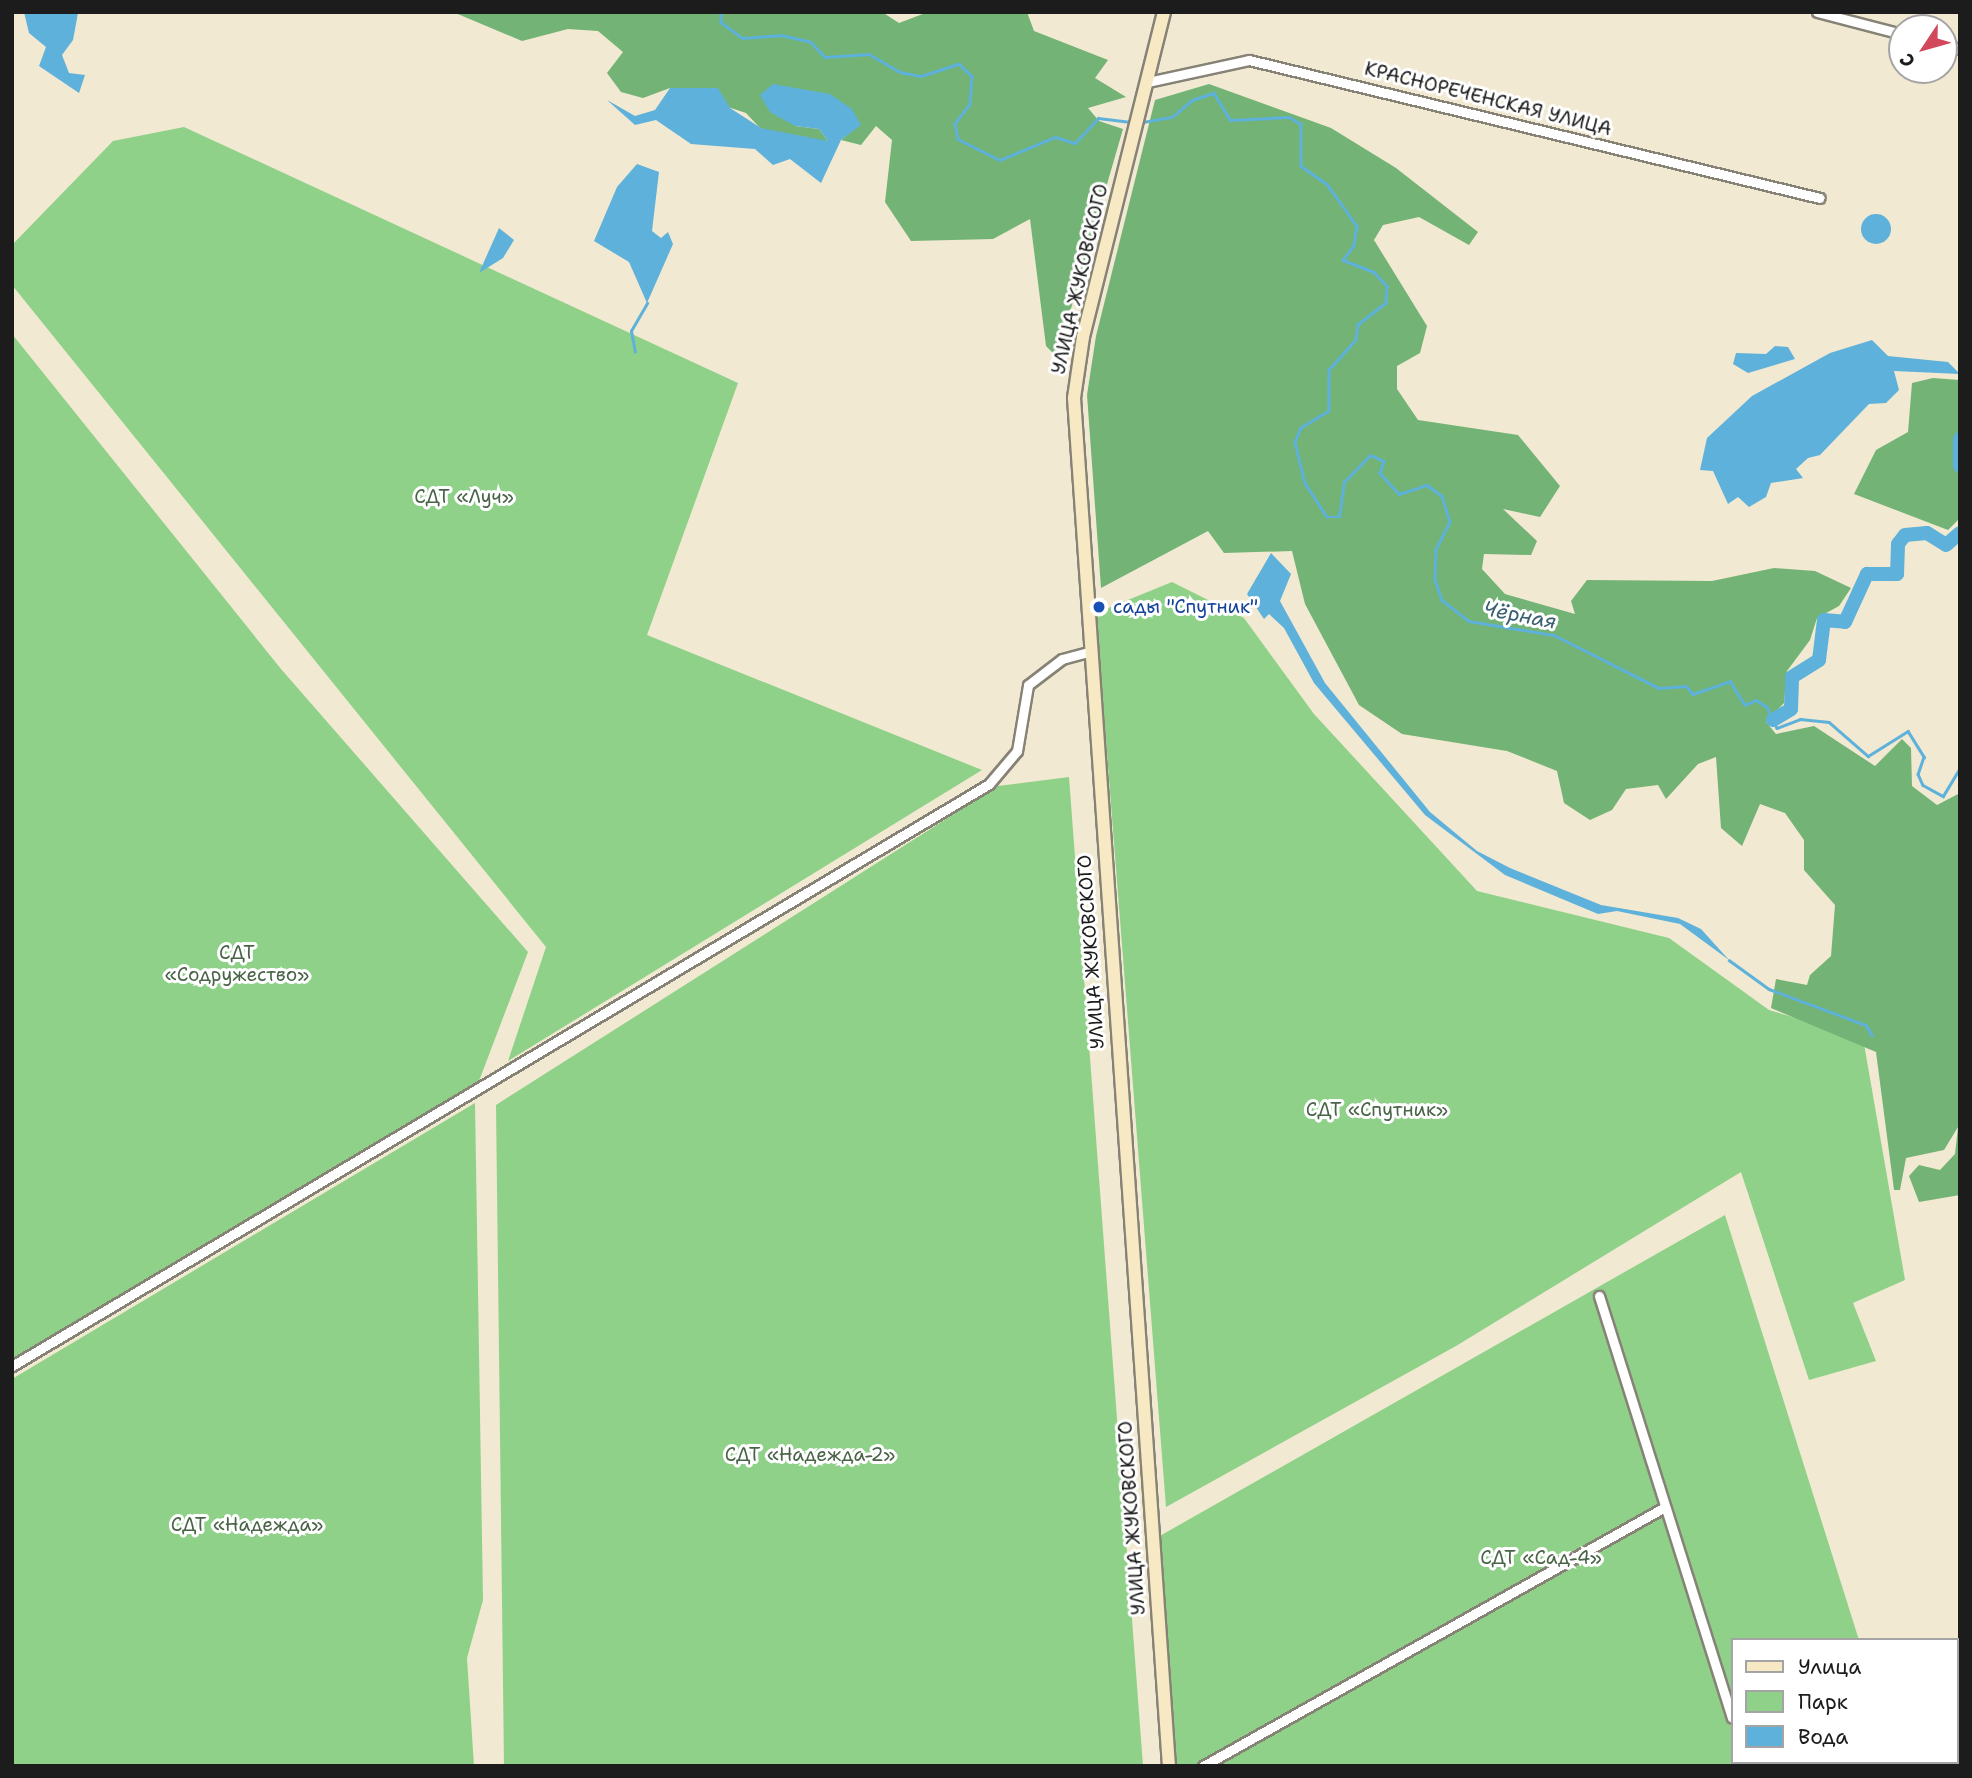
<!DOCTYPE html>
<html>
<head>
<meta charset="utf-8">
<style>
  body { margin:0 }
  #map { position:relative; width:1972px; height:1778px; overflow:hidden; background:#f1e9d1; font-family:"Shantell Sans",sans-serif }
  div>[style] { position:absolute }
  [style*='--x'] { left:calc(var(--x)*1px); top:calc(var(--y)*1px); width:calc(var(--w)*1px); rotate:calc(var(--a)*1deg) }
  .green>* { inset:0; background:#8fd189 }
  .forest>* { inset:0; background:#73b375 }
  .water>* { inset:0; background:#5eb1da }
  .round { border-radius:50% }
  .stream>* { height:2.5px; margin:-1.25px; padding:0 1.25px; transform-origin:1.25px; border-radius:1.25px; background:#5eb1da }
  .river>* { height:14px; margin:-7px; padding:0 7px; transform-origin:7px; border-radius:7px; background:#5eb1da }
  .roads { filter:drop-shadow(2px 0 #868276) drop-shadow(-2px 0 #868276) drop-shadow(0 2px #868276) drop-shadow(0 -2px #868276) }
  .minor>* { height:9px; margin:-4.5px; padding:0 4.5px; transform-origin:4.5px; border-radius:4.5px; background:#fff }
  .secondary>* { height:12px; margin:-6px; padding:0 6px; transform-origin:6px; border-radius:6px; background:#f6e9c3 }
  .dots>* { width:19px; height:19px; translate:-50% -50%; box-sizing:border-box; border:4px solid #fff; border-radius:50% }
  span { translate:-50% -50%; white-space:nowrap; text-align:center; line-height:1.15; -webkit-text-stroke:6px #fff; paint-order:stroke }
  .street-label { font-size:19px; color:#1c1c1c }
  .park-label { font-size:19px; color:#4a6448 }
  .transit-label { font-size:19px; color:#164399 }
  .left { translate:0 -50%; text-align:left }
  .water-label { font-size:21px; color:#3a5f71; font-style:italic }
  .frame { position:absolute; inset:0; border:14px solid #1c1c1c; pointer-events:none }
  .legend { position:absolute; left:1731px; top:1638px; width:228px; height:126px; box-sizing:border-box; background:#fff; border:2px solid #a4a4a4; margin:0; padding:9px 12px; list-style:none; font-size:21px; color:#1c1c1c }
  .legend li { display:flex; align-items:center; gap:14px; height:35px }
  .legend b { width:35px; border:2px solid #a4a4a4 }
  .north { position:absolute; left:1888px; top:14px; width:70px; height:70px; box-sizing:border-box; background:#fff; border:2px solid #a4a4a4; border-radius:50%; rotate:234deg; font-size:19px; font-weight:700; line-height:28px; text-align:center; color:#1c1c1c }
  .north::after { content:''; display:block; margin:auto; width:24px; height:32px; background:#d1495b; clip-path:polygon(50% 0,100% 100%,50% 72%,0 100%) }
</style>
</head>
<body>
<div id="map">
  <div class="green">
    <div style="clip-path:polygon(184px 127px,738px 383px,647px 635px,982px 770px,508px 1061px,546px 947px,12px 285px,12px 245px,113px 141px)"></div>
    <div style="clip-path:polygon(12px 334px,281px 669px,528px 952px,479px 1081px,12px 1365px)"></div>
    <div style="clip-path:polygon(1172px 582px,1244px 618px,1314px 714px,1477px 891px,1669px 938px,1769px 1010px,1863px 1038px,1905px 1280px,1853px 1303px,1876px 1361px,1809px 1380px,1741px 1172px,1456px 1346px,1166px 1507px,1096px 613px)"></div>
    <div style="clip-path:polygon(1069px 777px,1143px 1766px,504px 1766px,496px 1105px,998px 786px)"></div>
    <div style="clip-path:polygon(475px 1103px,483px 1600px,467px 1658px,474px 1766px,12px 1766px,12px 1379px)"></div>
    <div style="clip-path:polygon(1725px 1215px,1859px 1640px,1732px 1640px,1732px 1762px,1899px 1766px,1177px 1766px,1158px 1537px)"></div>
  </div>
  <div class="forest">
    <div style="clip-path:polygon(453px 12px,882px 12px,899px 23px,928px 12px,1027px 12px,1034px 31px,1108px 60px,1095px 78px,1126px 97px,1088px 108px,1099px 121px,1123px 129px,1057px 357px,1046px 346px,1030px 219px,993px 239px,911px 241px,885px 202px,892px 140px,876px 126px,861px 145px,841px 140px,860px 125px,795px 126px,819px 129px,828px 141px,789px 139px,760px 128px,746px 113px,670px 88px,643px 98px,621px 92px,607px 73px,623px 52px,598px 31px,568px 29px,522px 41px)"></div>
    <div style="clip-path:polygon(1209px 84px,1331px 128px,1396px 168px,1478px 232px,1469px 245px,1419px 217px,1383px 225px,1374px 240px,1427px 326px,1420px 353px,1397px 366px,1397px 389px,1418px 420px,1518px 435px,1560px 486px,1540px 517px,1503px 509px,1537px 541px,1531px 555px,1484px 554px,1482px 569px,1505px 594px,1575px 614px,1571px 601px,1587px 580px,1712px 581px,1774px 568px,1815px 571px,1851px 588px,1839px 606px,1817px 618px,1810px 640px,1787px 671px,1784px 703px,1766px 722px,1776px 734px,1814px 726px,1875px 766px,1902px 739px,1911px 748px,1912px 786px,1937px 805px,1960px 793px,1960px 1195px,1919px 1202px,1909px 1176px,1919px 1165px,1940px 1170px,1955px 1154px,1958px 1127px,1944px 1150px,1906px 1158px,1900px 1190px,1894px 1190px,1876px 1052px,1771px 1008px,1776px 979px,1807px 985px,1810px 975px,1831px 956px,1835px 905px,1804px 870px,1804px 840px,1785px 813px,1760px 804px,1742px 846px,1721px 828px,1716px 757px,1698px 764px,1666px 799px,1658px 785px,1626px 789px,1612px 810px,1590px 820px,1564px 803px,1557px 771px,1507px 751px,1402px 734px,1359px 705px,1305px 604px,1292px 551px,1224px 553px,1208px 531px,1101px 588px,1087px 395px,1096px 336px,1155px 100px)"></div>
    <div style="clip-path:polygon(1933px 378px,1960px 380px,1960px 518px,1948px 530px,1854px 494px,1876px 450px,1908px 432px,1912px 383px)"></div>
  </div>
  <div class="water">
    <div style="clip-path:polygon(24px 12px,88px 12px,78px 13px,73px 40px,62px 55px,69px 73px,85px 75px,79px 93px,39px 66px,46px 47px,29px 33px)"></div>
    <div style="clip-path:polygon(773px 84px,830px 94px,852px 109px,861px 125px,841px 140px,821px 183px,790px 159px,773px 165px,755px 149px,691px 144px,656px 120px,635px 125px,607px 100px,635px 116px,655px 110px,670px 88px,718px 88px,730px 108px,761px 128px,828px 141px,819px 129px,795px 126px,770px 112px,760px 95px)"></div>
    <div style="clip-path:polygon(637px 164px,659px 172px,652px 231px,661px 238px,668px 232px,673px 244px,647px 303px,629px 262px,594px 241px,617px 187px)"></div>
    <div class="round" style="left:1861px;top:214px;width:30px;height:30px"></div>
    <div style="clip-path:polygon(499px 228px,514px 240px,503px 258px,479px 273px)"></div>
    <div style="clip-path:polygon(1872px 340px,1888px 356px,1948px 362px,1960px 374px,1894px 371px,1899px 390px,1886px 403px,1869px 404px,1820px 455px,1808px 458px,1796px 469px,1803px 478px,1771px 483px,1766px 497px,1749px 507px,1738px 497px,1728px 504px,1713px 471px,1700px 470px,1707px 438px,1752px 396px,1830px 353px)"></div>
    <div style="clip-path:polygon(1775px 346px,1788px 347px,1795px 359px,1748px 373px,1733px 364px,1736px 353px,1766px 354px)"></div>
    <div style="clip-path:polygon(1271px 553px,1291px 574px,1280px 601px,1325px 683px,1430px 812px,1477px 851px,1510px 868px,1601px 905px,1678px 918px,1701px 929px,1729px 960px,1680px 924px,1617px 911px,1598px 914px,1505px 875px,1425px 815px,1314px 683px,1284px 628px,1269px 614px,1264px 619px,1247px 594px)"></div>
  </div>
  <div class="stream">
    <div style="--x:721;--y:12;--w:10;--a:90"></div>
    <div style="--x:721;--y:22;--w:26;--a:37"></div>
    <div style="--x:742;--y:38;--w:39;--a:-4"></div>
    <div style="--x:781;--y:35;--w:31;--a:13"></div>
    <div style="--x:811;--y:42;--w:21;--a:47"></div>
    <div style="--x:825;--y:57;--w:44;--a:-3.9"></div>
    <div style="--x:869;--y:54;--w:36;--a:30"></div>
    <div style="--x:900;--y:72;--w:21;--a:11"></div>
    <div style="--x:921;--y:76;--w:40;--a:-18"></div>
    <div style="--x:959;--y:64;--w:18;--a:43"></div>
    <div style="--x:972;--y:76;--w:28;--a:94"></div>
    <div style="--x:970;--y:104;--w:25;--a:127"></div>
    <div style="--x:955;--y:124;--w:15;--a:79"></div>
    <div style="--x:958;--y:139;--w:47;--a:26.6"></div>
    <div style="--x:1000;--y:160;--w:60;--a:-22.7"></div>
    <div style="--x:1055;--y:137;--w:21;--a:17"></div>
    <div style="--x:1075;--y:143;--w:34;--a:-47"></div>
    <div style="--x:1098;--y:118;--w:35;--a:7"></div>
    <div style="--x:1143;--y:122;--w:29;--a:-10"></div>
    <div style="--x:1172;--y:117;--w:26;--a:-40"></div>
    <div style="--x:1192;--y:100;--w:23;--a:-18"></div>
    <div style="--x:1214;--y:93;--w:31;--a:59"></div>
    <div style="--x:1230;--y:120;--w:59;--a:-2.9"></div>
    <div style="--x:1289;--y:117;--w:14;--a:30"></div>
    <div style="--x:1301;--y:124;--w:42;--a:90"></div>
    <div style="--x:1301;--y:166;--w:32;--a:35"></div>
    <div style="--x:1327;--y:184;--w:52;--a:54.5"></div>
    <div style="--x:1357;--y:226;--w:20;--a:99"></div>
    <div style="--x:1354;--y:246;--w:18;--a:128"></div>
    <div style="--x:1343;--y:260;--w:33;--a:21"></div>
    <div style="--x:1374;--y:272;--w:19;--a:47"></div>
    <div style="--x:1387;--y:286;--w:17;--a:93"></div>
    <div style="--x:1386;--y:303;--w:36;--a:142"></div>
    <div style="--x:1358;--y:325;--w:15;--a:98"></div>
    <div style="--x:1356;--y:340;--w:40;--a:132"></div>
    <div style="--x:1329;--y:370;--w:41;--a:90"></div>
    <div style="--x:1329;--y:411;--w:33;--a:149"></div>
    <div style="--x:1301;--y:428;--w:15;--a:113"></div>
    <div style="--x:1295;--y:442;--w:42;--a:76.3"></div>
    <div style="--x:1305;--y:483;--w:40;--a:57.1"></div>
    <div style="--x:1327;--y:517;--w:12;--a:0"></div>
    <div style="--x:1339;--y:517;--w:35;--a:-82"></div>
    <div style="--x:1344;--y:482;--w:37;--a:-46"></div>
    <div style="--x:1370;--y:455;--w:15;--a:23"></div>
    <div style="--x:1384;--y:461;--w:13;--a:108"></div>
    <div style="--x:1380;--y:473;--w:28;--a:48"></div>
    <div style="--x:1399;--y:494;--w:29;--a:-18"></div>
    <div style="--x:1427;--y:485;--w:19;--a:36"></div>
    <div style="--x:1442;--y:496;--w:27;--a:73"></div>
    <div style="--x:1450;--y:522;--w:31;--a:117"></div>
    <div style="--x:1436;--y:550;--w:29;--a:92"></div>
    <div style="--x:1435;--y:579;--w:22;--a:72"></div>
    <div style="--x:1442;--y:600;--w:34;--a:38"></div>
    <div style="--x:1469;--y:621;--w:86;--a:9.4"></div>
    <div style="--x:1554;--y:635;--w:118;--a:26.8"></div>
    <div style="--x:1659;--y:688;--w:27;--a:-4"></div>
    <div style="--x:1686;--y:686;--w:11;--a:49"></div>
    <div style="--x:1693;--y:694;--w:39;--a:-19"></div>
    <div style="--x:1730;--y:681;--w:28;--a:58"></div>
    <div style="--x:1745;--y:705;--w:12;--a:-24"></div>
    <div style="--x:1756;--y:700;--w:13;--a:32"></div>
    <div style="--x:1767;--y:707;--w:23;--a:65"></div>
    <div style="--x:1777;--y:728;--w:25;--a:-21"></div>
    <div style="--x:1800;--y:719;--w:29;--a:6"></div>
    <div style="--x:1829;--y:722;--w:52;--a:41.1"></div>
    <div style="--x:1868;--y:756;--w:47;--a:-32"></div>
    <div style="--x:1908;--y:731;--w:31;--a:58"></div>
    <div style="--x:1924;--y:757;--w:18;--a:109"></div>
    <div style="--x:1918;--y:774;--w:12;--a:66"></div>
    <div style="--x:1923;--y:785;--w:23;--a:29"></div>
    <div style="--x:1943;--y:796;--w:33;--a:-59"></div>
    <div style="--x:635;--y:352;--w:21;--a:-101"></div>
    <div style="--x:631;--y:331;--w:32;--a:-60"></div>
    <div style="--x:1729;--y:960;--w:49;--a:35.9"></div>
    <div style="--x:1769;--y:989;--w:103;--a:20.4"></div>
    <div style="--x:1866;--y:1025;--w:12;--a:59"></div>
    <div style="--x:1957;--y:1766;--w:4;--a:-34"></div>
  </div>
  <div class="river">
    <div style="--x:1960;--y:439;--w:27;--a:90"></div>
    <div style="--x:1773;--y:720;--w:21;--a:-31"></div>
    <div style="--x:1791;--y:709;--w:32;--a:-88"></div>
    <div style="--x:1792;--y:677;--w:32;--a:-32"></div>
    <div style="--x:1819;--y:660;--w:40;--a:-82.9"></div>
    <div style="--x:1824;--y:620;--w:21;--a:5"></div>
    <div style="--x:1845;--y:622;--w:53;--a:-65.4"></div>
    <div style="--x:1867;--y:574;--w:30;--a:0"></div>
    <div style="--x:1897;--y:574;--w:30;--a:-88"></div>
    <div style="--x:1898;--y:544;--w:11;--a:-52"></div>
    <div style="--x:1905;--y:535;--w:22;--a:-5"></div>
    <div style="--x:1927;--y:533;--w:22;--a:32"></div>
    <div style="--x:1946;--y:545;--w:18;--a:-41"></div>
  </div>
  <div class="roads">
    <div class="minor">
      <div style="--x:1817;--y:12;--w:88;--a:14.5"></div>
      <div style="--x:1944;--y:45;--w:16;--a:14"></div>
      <div style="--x:1148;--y:82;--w:103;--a:-12.3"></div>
      <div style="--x:1249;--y:60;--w:587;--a:13.59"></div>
      <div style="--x:1599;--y:1296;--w:442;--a:72.5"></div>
      <div style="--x:12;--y:1366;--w:1137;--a:-30.78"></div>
      <div style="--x:989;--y:784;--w:43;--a:-49.7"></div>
      <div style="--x:1017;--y:751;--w:67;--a:-80.5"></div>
      <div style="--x:1028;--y:685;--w:43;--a:-37.4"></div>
      <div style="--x:1062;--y:659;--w:28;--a:-15"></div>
      <div style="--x:1746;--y:1762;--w:4;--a:76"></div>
      <div style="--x:1203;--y:1766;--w:530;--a:-29.28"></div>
    </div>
    <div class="secondary">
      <div style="--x:1164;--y:12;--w:335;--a:104"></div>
      <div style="--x:1083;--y:337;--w:62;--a:98.4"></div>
      <div style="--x:1074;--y:398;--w:1371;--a:86.03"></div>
    </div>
  </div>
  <div class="dots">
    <div style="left:1099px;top:607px;background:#1a4fb4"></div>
  </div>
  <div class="street-label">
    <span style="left:1488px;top:99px;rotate:14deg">КРАСНОРЕЧЕНСКАЯ УЛИЦА</span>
    <span style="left:1080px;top:279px;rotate:-77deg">УЛИЦА ЖУКОВСКОГО</span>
    <span style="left:1091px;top:952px;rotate:-94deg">УЛИЦА ЖУКОВСКОГО</span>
    <span style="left:1132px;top:1518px;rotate:-94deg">УЛИЦА ЖУКОВСКОГО</span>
  </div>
  <div class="park-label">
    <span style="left:464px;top:497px">СДТ «Луч»</span>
    <span style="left:237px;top:964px">СДТ<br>«Содружество»</span>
    <span style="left:1377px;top:1110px">СДТ «Спутник»</span>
    <span style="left:810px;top:1455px">СДТ «Надежда-2»</span>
    <span style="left:247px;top:1525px">СДТ «Надежда»</span>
    <span style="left:1541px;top:1558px">СДТ «Сад-4»</span>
  </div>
  <div class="transit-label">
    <span class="left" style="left:1113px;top:607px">сады "Спутник"</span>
  </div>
  <div class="water-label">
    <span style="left:1520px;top:615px;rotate:11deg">Чёрная</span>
  </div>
  <div class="frame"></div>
  <ul class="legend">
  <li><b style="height:9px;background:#f6e9c3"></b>Улица</li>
  <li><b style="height:19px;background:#8fd189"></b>Парк</li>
  <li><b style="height:19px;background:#5eb1da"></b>Вода</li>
  </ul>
  <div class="north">С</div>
</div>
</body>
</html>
